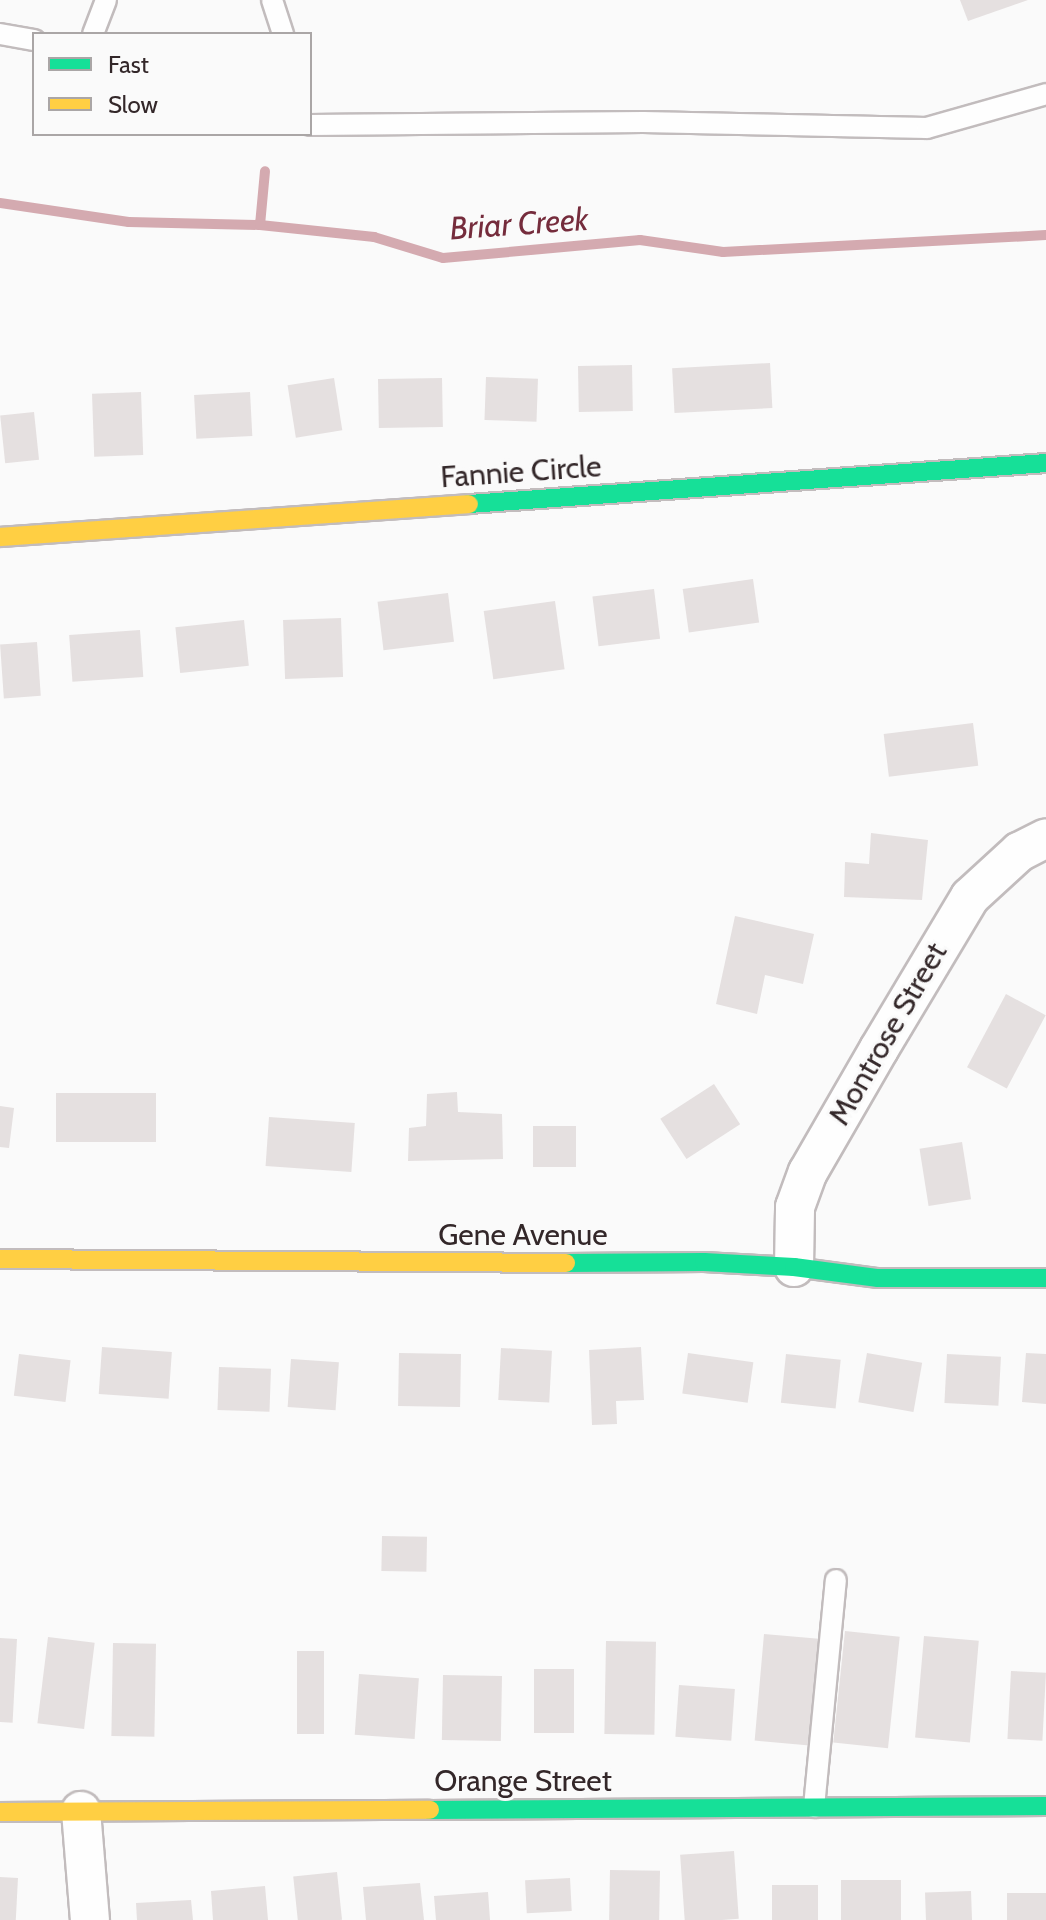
<!DOCTYPE html>
<html>
<head>
<meta charset="utf-8">
<style>
  body { margin:0 }
  #map { position:relative; width:1046px; height:1920px; overflow:hidden; background:#fafafa; font-family:Cabin,sans-serif }
  div>[style] { position:absolute }
  [style*='--x'] { left:calc(var(--x)*1px); top:calc(var(--y)*1px); width:calc(var(--w)*1px); rotate:calc(var(--a)*1deg) }
  .stream>* { height:10px; margin:-5px; padding:0 5px; transform-origin:5px; border-radius:5px; background:#d4aab0 }
  .building>* { inset:0; background:#e5e0e0; transform-origin:0 0 }
  .roads { filter:drop-shadow(2px 0 #c2bcbd) drop-shadow(-2px 0 #c2bcbd) drop-shadow(0 2px #c2bcbd) drop-shadow(0 -2px #c2bcbd) }
  .lane>* { height:20px; margin:-10px; padding:0 10px; transform-origin:10px; border-radius:10px; background:#fefefe }
  .street>* { height:38px; margin:-19px; padding:0 19px; transform-origin:19px; border-radius:19px; background:#fefefe }
  .fast>* { height:18px; margin:-9px; padding:0 9px; transform-origin:9px; border-radius:9px; background:#16e098 }
  .slow>* { height:18px; margin:-9px; padding:0 9px; transform-origin:9px; border-radius:9px; background:#ffcf43 }
  span { translate:-50% -50%; white-space:nowrap; text-align:center; line-height:1.15; -webkit-text-stroke:6px #fafafa; paint-order:stroke }
  .street-label { font-size:30px; color:#332729 }
  .water-label { font-size:32px; color:#752c3c; font-style:italic }
  .legend { position:absolute; left:32px; top:32px; width:280px; height:104px; box-sizing:border-box; background:#fafafa; border:2px solid #aaa6a6; margin:0; padding:10px 14px; list-style:none; font-size:24px; color:#332729 }
  .legend li { display:flex; align-items:center; gap:16px; height:40px }
  .legend b { width:40px; border:2px solid #aaa6a6 }
</style>
</head>
<body>
<div id="map">
  <div class="stream">
    <div style="--x:0;--y:203;--w:130;--a:8.4"></div>
    <div style="--x:129;--y:222;--w:131;--a:1.3"></div>
    <div style="--x:260;--y:225;--w:115;--a:6"></div>
    <div style="--x:374;--y:237;--w:72;--a:16.9"></div>
    <div style="--x:443;--y:258;--w:198;--a:-5.2"></div>
    <div style="--x:640;--y:240;--w:84;--a:8.2"></div>
    <div style="--x:723;--y:252;--w:323;--a:-3"></div>
    <div style="--x:260;--y:225;--w:54;--a:-84.7"></div>
  </div>
  <div class="building">
    <div style="clip-path:polygon(960px 0,1028px 0,968px 21px)"></div>
    <div style="left:770px;top:363px;width:45px;height:98px;rotate:87deg"></div>
    <div style="left:632px;top:365px;width:46px;height:54px;rotate:89deg"></div>
    <div style="left:486px;top:377px;width:52px;height:43px;rotate:2deg"></div>
    <div style="left:334px;top:378px;width:53px;height:47px;rotate:81deg"></div>
    <div style="left:442px;top:378px;width:49px;height:64px;rotate:89deg"></div>
    <div style="left:141px;top:392px;width:63px;height:49px;rotate:88deg"></div>
    <div style="left:250px;top:392px;width:44px;height:56px;rotate:87deg"></div>
    <div style="left:34px;top:412px;width:48px;height:34px;rotate:84deg"></div>
    <div style="left:753px;top:579px;width:44px;height:71px;rotate:82deg"></div>
    <div style="left:654px;top:589px;width:50px;height:62px;rotate:83deg"></div>
    <div style="left:448px;top:593px;width:49px;height:71px;rotate:83deg"></div>
    <div style="left:555px;top:601px;width:69px;height:72px;rotate:82deg"></div>
    <div style="left:341px;top:618px;width:59px;height:58px;rotate:88deg"></div>
    <div style="left:244px;top:620px;width:46px;height:69px;rotate:84deg"></div>
    <div style="left:140px;top:630px;width:47px;height:71px;rotate:86deg"></div>
    <div style="left:37px;top:642px;width:54px;height:37px;rotate:86deg"></div>
    <div style="left:973px;top:723px;width:43px;height:90px;rotate:83deg"></div>
    <div style="clip-path:polygon(871px 833px,928px 840px,922px 900px,844px 897px,845px 862px,869px 864px)"></div>
    <div style="clip-path:polygon(735px 916px,814px 934px,803px 984px,765px 975px,757px 1014px,716px 1004px)"></div>
    <div style="left:1006px;top:994px;width:45px;height:83px;rotate:28deg"></div>
    <div style="left:714px;top:1084px;width:48px;height:64px;rotate:57deg"></div>
    <div style="clip-path:polygon(457px 1092px,458px 1112px,502px 1114px,503px 1159px,408px 1161px,409px 1128px,426px 1126px,427px 1094px)"></div>
    <div style="left:56px;top:1093px;width:100px;height:49px"></div>
    <div style="clip-path:polygon(0 1106px,14px 1108px,9px 1148px,0 1147px)"></div>
    <div style="left:269px;top:1117px;width:86px;height:49px;rotate:4deg"></div>
    <div style="left:533px;top:1126px;width:43px;height:41px"></div>
    <div style="left:962px;top:1142px;width:58px;height:43px;rotate:81deg"></div>
    <div style="left:102px;top:1347px;width:70px;height:47px;rotate:4deg"></div>
    <div style="clip-path:polygon(641px 1347px,644px 1400px,616px 1401px,617px 1424px,592px 1425px,589px 1350px)"></div>
    <div style="left:501px;top:1348px;width:51px;height:52px;rotate:3deg"></div>
    <div style="left:399px;top:1353px;width:62px;height:53px;rotate:1deg"></div>
    <div style="left:688px;top:1353px;width:66px;height:41px;rotate:8deg"></div>
    <div style="left:867px;top:1353px;width:56px;height:50px;rotate:10deg"></div>
    <div style="clip-path:polygon(1026px 1353px,1046px 1354px,1046px 1404px,1022px 1402px)"></div>
    <div style="left:19px;top:1354px;width:52px;height:42px;rotate:7deg"></div>
    <div style="left:786px;top:1354px;width:55px;height:49px;rotate:6deg"></div>
    <div style="left:947px;top:1354px;width:54px;height:49px;rotate:3deg"></div>
    <div style="left:291px;top:1359px;width:48px;height:48px;rotate:4deg"></div>
    <div style="left:219px;top:1367px;width:52px;height:43px;rotate:2deg"></div>
    <div style="left:382px;top:1536px;width:45px;height:35px;rotate:1deg"></div>
    <div style="left:845px;top:1631px;width:55px;height:112px;rotate:6deg"></div>
    <div style="left:764px;top:1634px;width:55px;height:107px;rotate:5deg"></div>
    <div style="left:924px;top:1636px;width:55px;height:102px;rotate:5deg"></div>
    <div style="left:48px;top:1637px;width:47px;height:87px;rotate:7deg"></div>
    <div style="left:0;top:1638px;width:17px;height:84px;rotate:3deg"></div>
    <div style="left:606px;top:1641px;width:50px;height:93px;rotate:1deg"></div>
    <div style="left:113px;top:1643px;width:43px;height:93px;rotate:1deg"></div>
    <div style="left:297px;top:1651px;width:27px;height:83px"></div>
    <div style="left:534px;top:1669px;width:40px;height:64px"></div>
    <div style="left:1011px;top:1671px;width:35px;height:68px;rotate:3deg"></div>
    <div style="left:359px;top:1674px;width:60px;height:61px;rotate:4deg"></div>
    <div style="left:443px;top:1675px;width:59px;height:65px;rotate:1deg"></div>
    <div style="left:679px;top:1685px;width:56px;height:52px;rotate:4deg"></div>
    <div style="left:734px;top:1851px;width:68px;height:54px;rotate:86deg"></div>
    <div style="left:610px;top:1870px;width:50px;height:50px;rotate:1deg"></div>
    <div style="left:337px;top:1872px;width:48px;height:44px;rotate:84deg"></div>
    <div style="left:0;top:1877px;width:18px;height:43px;rotate:3deg"></div>
    <div style="left:570px;top:1878px;width:33px;height:45px;rotate:87deg"></div>
    <div style="left:901px;top:1880px;width:40px;height:60px;rotate:90deg"></div>
    <div style="clip-path:polygon(420px 1883px,424px 1920px,366px 1920px,363px 1887px)"></div>
    <div style="left:818px;top:1885px;width:35px;height:46px;rotate:90deg"></div>
    <div style="clip-path:polygon(265px 1886px,268px 1920px,213px 1920px,211px 1891px)"></div>
    <div style="left:971px;top:1891px;width:29px;height:46px;rotate:88deg"></div>
    <div style="clip-path:polygon(488px 1892px,490px 1920px,436px 1920px,434px 1896px)"></div>
    <div style="left:1007px;top:1893px;width:39px;height:27px"></div>
    <div style="clip-path:polygon(191px 1900px,193px 1920px,137px 1920px,136px 1903px)"></div>
  </div>
  <div class="roads">
    <div class="lane">
      <div style="--x:272;--y:0;--w:36;--a:72"></div>
      <div style="--x:0;--y:34;--w:35;--a:10"></div>
      <div style="--x:93;--y:34;--w:36;--a:-69"></div>
      <div style="--x:310;--y:125;--w:333;--a:-0.5"></div>
      <div style="--x:643;--y:122;--w:284;--a:1.2"></div>
      <div style="--x:927;--y:128;--w:124;--a:-15.9"></div>
      <div style="--x:814;--y:1807;--w:228;--a:-84.5"></div>
    </div>
    <div class="street">
      <div style="--x:794;--y:1267;--w:60;--a:-89"></div>
      <div style="--x:795;--y:1207;--w:37;--a:-70"></div>
      <div style="--x:808;--y:1172;--w:142;--a:-60"></div>
      <div style="--x:879;--y:1049;--w:177;--a:-59.1"></div>
      <div style="--x:970;--y:897;--w:67;--a:-42.6"></div>
      <div style="--x:1019;--y:852;--w:30;--a:-27"></div>
      <div style="--x:81;--y:1811;--w:109;--a:85.3"></div>
    </div>
    <div class="fast">
      <div style="--x:469;--y:504;--w:578;--a:-4.06"></div>
      <div style="--x:566;--y:1263;--w:138;--a:-0.4"></div>
      <div style="--x:704;--y:1262;--w:90;--a:3.2"></div>
      <div style="--x:794;--y:1267;--w:85;--a:7.5"></div>
      <div style="--x:878;--y:1278;--w:168;--a:0"></div>
      <div style="--x:430;--y:1810;--w:616;--a:-0.37"></div>
    </div>
    <div class="slow">
      <div style="--x:0;--y:537;--w:470;--a:-4"></div>
      <div style="--x:0;--y:1259;--w:566;--a:0.4"></div>
      <div style="--x:0;--y:1812;--w:430;--a:-0.3"></div>
    </div>
  </div>
  <div class="street-label">
    <span style="left:521px;top:472px;rotate:-4deg">Fannie Circle</span>
    <span style="left:888px;top:1034px;rotate:-60deg">Montrose Street</span>
    <span style="left:523px;top:1235px">Gene Avenue</span>
    <span style="left:523px;top:1781px">Orange Street</span>
  </div>
  <div class="water-label">
    <span style="left:519px;top:224px;rotate:-4deg">Briar Creek</span>
  </div>
  <ul class="legend">
  <li><b style="height:10px;background:#16e098"></b>Fast</li>
  <li><b style="height:10px;background:#ffcf43"></b>Slow</li>
  </ul>
</div>
</body>
</html>
